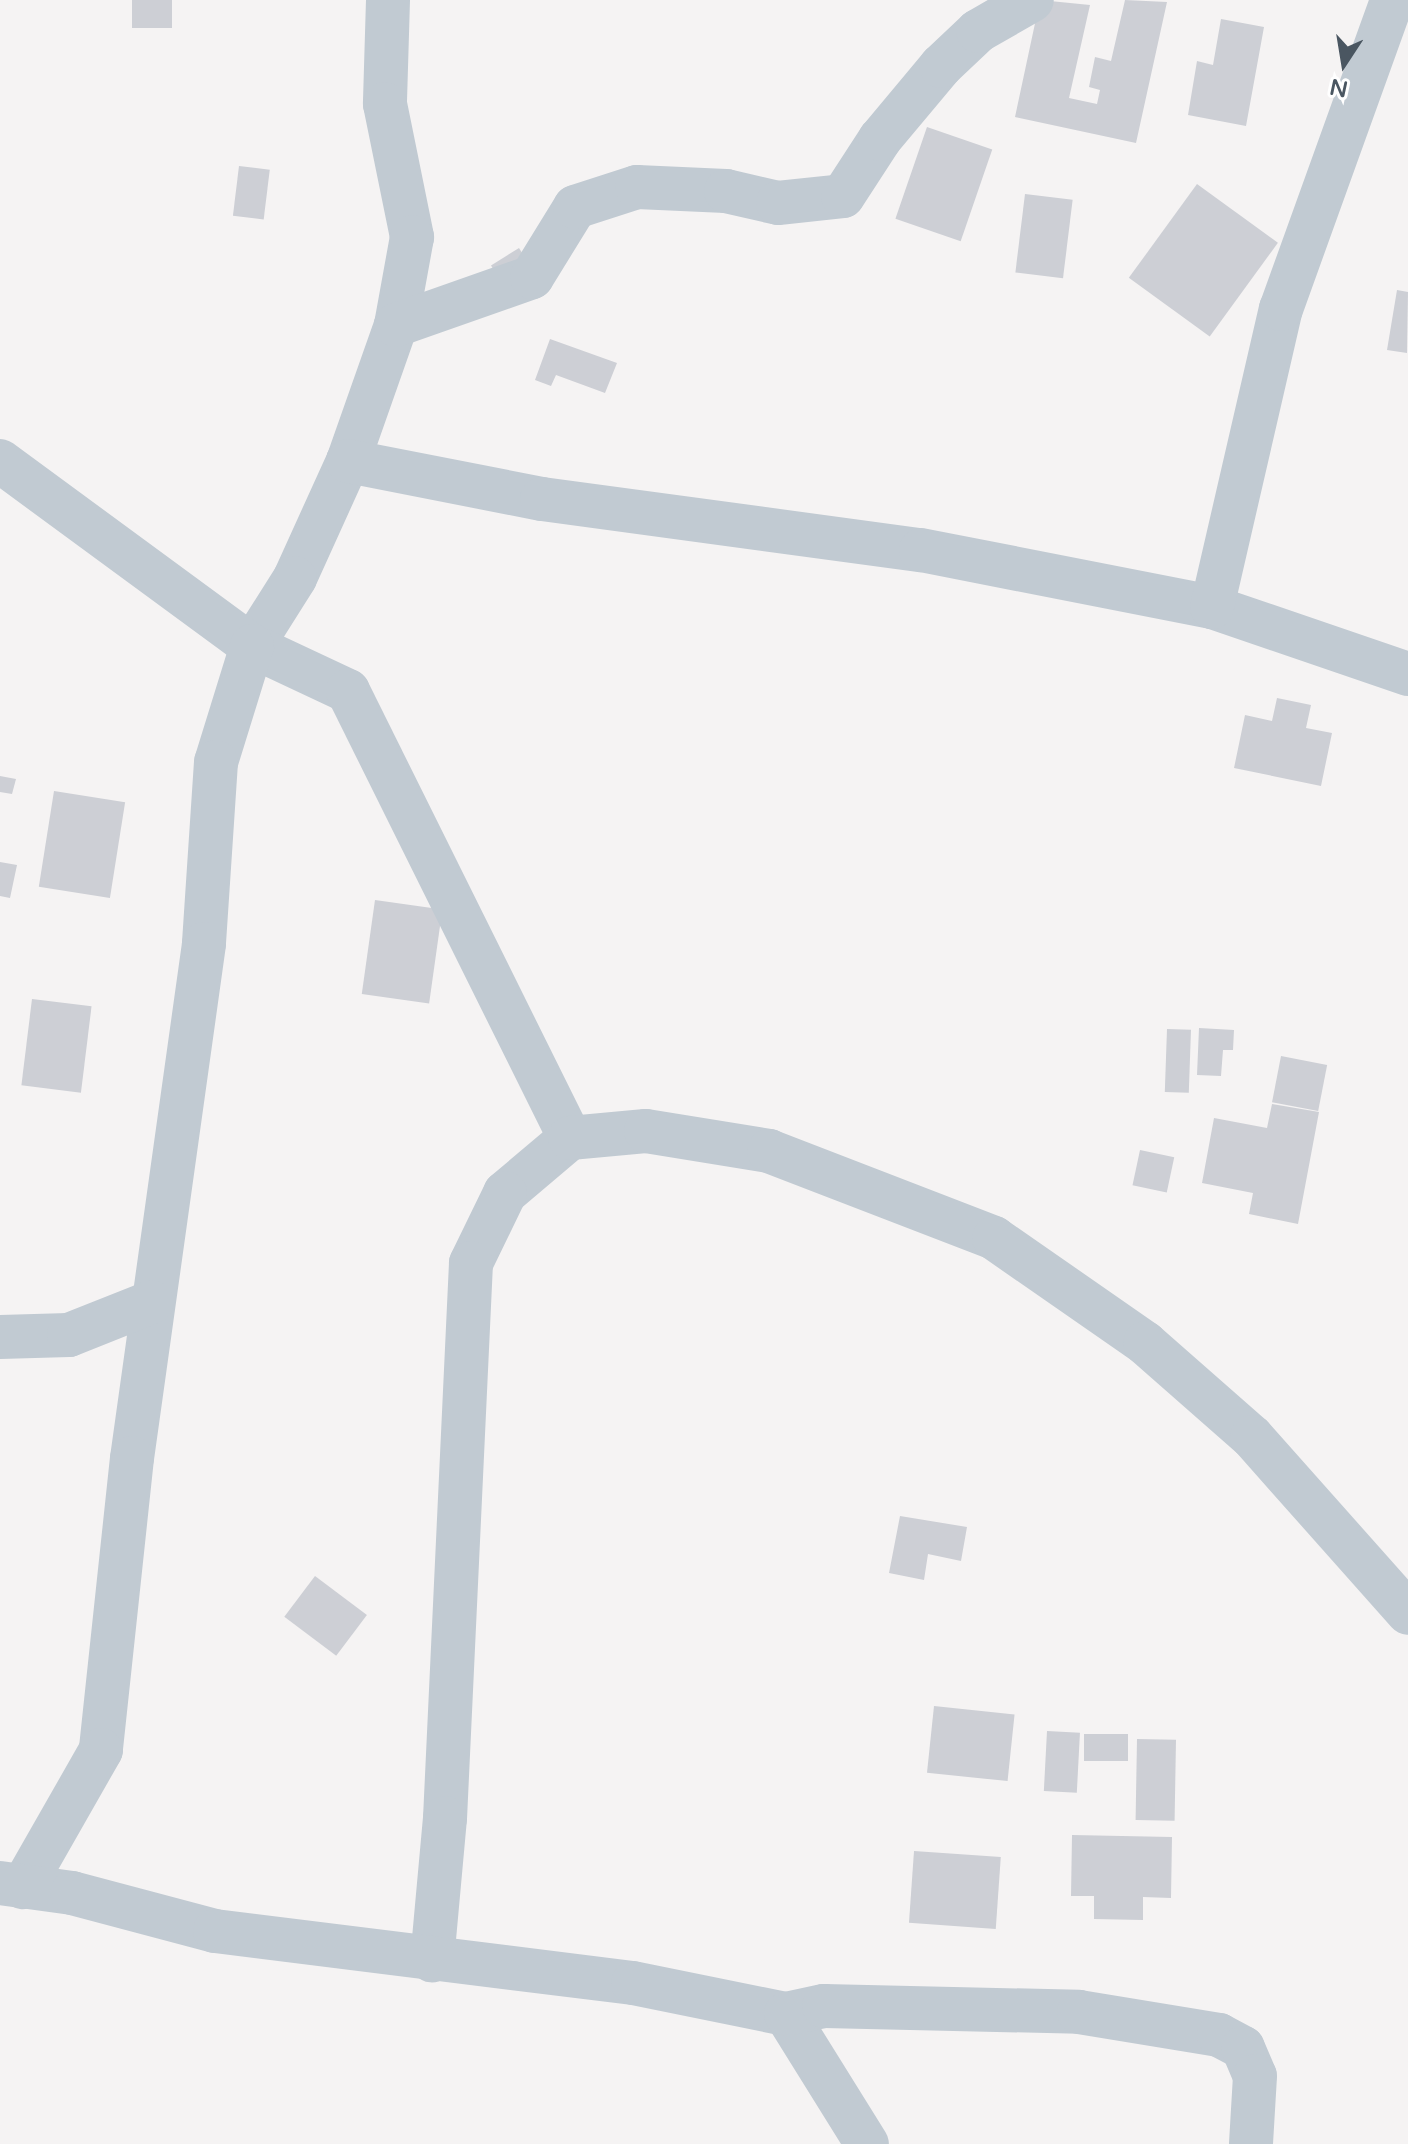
<!DOCTYPE html>
<html>
<head>
<meta charset="utf-8">
<style>
  body { margin:0 }
  #map { position:relative; width:1408px; height:2144px; overflow:hidden; background:#f5f3f3; font-family:"Varela Round",sans-serif }
  div>[style] { position:absolute }
  [style*='--x'] { left:calc(var(--x)*1px); top:calc(var(--y)*1px); width:calc(var(--w)*1px); rotate:calc(var(--a)*1deg) }
  .building>* { inset:0; background:#cdcfd5; transform-origin:0 0 }
  .minor>* { height:44px; margin:-22px; padding:0 22px; transform-origin:22px; border-radius:22px; background:#c1cad2 }
  span { translate:-50% -50%; white-space:nowrap; text-align:center; line-height:1.15; -webkit-text-stroke:6px #fff; paint-order:stroke }
  .north { position:absolute; left:1304px; top:24px; width:80px; height:80px; -webkit-text-stroke:6px #fff; paint-order:stroke; rotate:192deg; font-size:22px; font-weight:700; line-height:32px; text-align:center; color:#4a5661 }
  .north::after { content:''; display:block; margin:auto; width:28px; height:36px; background:#4a5661; clip-path:polygon(50% 0,100% 100%,50% 72%,0 100%) }
</style>
</head>
<body>
<div id="map">
  <div class="building">
    <div style="left:132px;top:0;width:40px;height:28px"></div>
    <div style="clip-path:polygon(1040px 0,1090px 5px,1069px 98px,1097px 104px,1100px 90px,1089px 87px,1095px 57px,1111px 61px,1125px 0,1167px 2px,1136px 143px,1015px 117px)"></div>
    <div style="clip-path:polygon(1221px 19px,1264px 27px,1246px 126px,1188px 115px,1197px 61px,1213px 65px)"></div>
    <div style="left:927px;top:127px;width:69px;height:97px;rotate:19deg"></div>
    <div style="left:239px;top:166px;width:31px;height:50px;rotate:7deg"></div>
    <div style="left:1197px;top:184px;width:100px;height:116px;rotate:36deg"></div>
    <div style="left:1025px;top:194px;width:48px;height:79px;rotate:7deg"></div>
    <div style="left:519px;top:248px;width:19px;height:33px;rotate:58deg"></div>
    <div style="clip-path:polygon(1397px 290px,1408px 292px,1407px 353px,1387px 350px)"></div>
    <div style="clip-path:polygon(550px 339px,617px 363px,605px 393px,556px 375px,551px 386px,535px 380px)"></div>
    <div style="clip-path:polygon(1277px 698px,1311px 705px,1306px 728px,1332px 733px,1321px 786px,1234px 768px,1245px 715px,1272px 721px)"></div>
    <div style="clip-path:polygon(0 776px,16px 779px,12px 794px,0 792px)"></div>
    <div style="left:54px;top:791px;width:72px;height:97px;rotate:9deg"></div>
    <div style="clip-path:polygon(0 862px,17px 865px,10px 898px,0 896px)"></div>
    <div style="left:375px;top:900px;width:68px;height:95px;rotate:8deg"></div>
    <div style="left:32px;top:999px;width:60px;height:87px;rotate:7deg"></div>
    <div style="clip-path:polygon(1199px 1028px,1234px 1030px,1233px 1050px,1223px 1050px,1221px 1076px,1197px 1075px)"></div>
    <div style="left:1167px;top:1029px;width:24px;height:63px;rotate:2deg"></div>
    <div style="left:1281px;top:1056px;width:47px;height:47px;rotate:11deg"></div>
    <div style="clip-path:polygon(1272px 1104px,1319px 1112px,1298px 1224px,1249px 1214px,1253px 1193px,1202px 1183px,1214px 1118px,1267px 1128px)"></div>
    <div style="left:1140px;top:1150px;width:35px;height:36px;rotate:12deg"></div>
    <div style="clip-path:polygon(900px 1516px,967px 1527px,961px 1561px,928px 1554px,924px 1580px,889px 1573px)"></div>
    <div style="left:315px;top:1576px;width:65px;height:51px;rotate:37deg"></div>
    <div style="left:934px;top:1706px;width:81px;height:67px;rotate:6deg"></div>
    <div style="left:1047px;top:1731px;width:33px;height:60px;rotate:3deg"></div>
    <div style="left:1084px;top:1734px;width:44px;height:27px"></div>
    <div style="left:1137px;top:1739px;width:39px;height:81px;rotate:1deg"></div>
    <div style="clip-path:polygon(1072px 1835px,1172px 1837px,1171px 1898px,1143px 1897px,1143px 1920px,1094px 1919px,1094px 1896px,1071px 1896px)"></div>
    <div style="left:914px;top:1851px;width:87px;height:72px;rotate:4deg"></div>
  </div>
  <div class="minor">
    <div style="--x:388;--y:0;--w:104;--a:91.7"></div>
    <div style="--x:385;--y:104;--w:136;--a:78.5"></div>
    <div style="--x:412;--y:237;--w:89;--a:100.3"></div>
    <div style="--x:396;--y:325;--w:144;--a:109.4"></div>
    <div style="--x:348;--y:461;--w:128;--a:114.4"></div>
    <div style="--x:295;--y:578;--w:80;--a:122.3"></div>
    <div style="--x:252;--y:646;--w:106;--a:25.1"></div>
    <div style="--x:348;--y:691;--w:499;--a:63.6"></div>
    <div style="--x:570;--y:1138;--w:85;--a:139.8"></div>
    <div style="--x:505;--y:1193;--w:78;--a:115.9"></div>
    <div style="--x:471;--y:1263;--w:556;--a:92.68"></div>
    <div style="--x:445;--y:1818;--w:143;--a:95.2"></div>
    <div style="--x:396;--y:325;--w:144;--a:-19.4"></div>
    <div style="--x:532;--y:277;--w:82;--a:-58.4"></div>
    <div style="--x:575;--y:207;--w:65;--a:-17.9"></div>
    <div style="--x:637;--y:187;--w:89;--a:2.6"></div>
    <div style="--x:726;--y:191;--w:53;--a:13"></div>
    <div style="--x:778;--y:203;--w:65;--a:-6.1"></div>
    <div style="--x:843;--y:196;--w:68;--a:-57"></div>
    <div style="--x:880;--y:139;--w:95;--a:-50.1"></div>
    <div style="--x:941;--y:66;--w:51;--a:-43.4"></div>
    <div style="--x:978;--y:31;--w:62;--a:-29.9"></div>
    <div style="--x:0;--y:461;--w:313;--a:36.3"></div>
    <div style="--x:252;--y:646;--w:121;--a:107.2"></div>
    <div style="--x:216;--y:762;--w:182;--a:93.8"></div>
    <div style="--x:204;--y:944;--w:519;--a:97.97"></div>
    <div style="--x:132;--y:1458;--w:294;--a:96.1"></div>
    <div style="--x:101;--y:1750;--w:158;--a:119.7"></div>
    <div style="--x:348;--y:461;--w:198;--a:11.1"></div>
    <div style="--x:542;--y:499;--w:382;--a:7.7"></div>
    <div style="--x:921;--y:550;--w:297;--a:11.1"></div>
    <div style="--x:1212;--y:607;--w:207;--a:18.9"></div>
    <div style="--x:1212;--y:607;--w:306;--a:-77"></div>
    <div style="--x:1281;--y:309;--w:328;--a:-70.2"></div>
    <div style="--x:570;--y:1138;--w:76;--a:-5.3"></div>
    <div style="--x:646;--y:1131;--w:125;--a:9.2"></div>
    <div style="--x:769;--y:1151;--w:241;--a:21.1"></div>
    <div style="--x:994;--y:1238;--w:184;--a:34.8"></div>
    <div style="--x:1145;--y:1343;--w:142;--a:41.3"></div>
    <div style="--x:1252;--y:1437;--w:235;--a:48.4"></div>
    <div style="--x:0;--y:1337;--w:69;--a:-1.7"></div>
    <div style="--x:69;--y:1335;--w:89;--a:-21.7"></div>
    <div style="--x:0;--y:1883;--w:73;--a:7.9"></div>
    <div style="--x:72;--y:1893;--w:148;--a:14.9"></div>
    <div style="--x:215;--y:1931;--w:421;--a:7.1"></div>
    <div style="--x:633;--y:1983;--w:156;--a:11.5"></div>
    <div style="--x:786;--y:2014;--w:153;--a:58.1"></div>
    <div style="--x:786;--y:2014;--w:39;--a:-12"></div>
    <div style="--x:824;--y:2006;--w:255;--a:1.3"></div>
    <div style="--x:1079;--y:2012;--w:142;--a:9.3"></div>
    <div style="--x:1219;--y:2035;--w:27;--a:28"></div>
    <div style="--x:1243;--y:2048;--w:30;--a:67"></div>
    <div style="--x:1255;--y:2076;--w:68;--a:93.4"></div>
  </div>
  <div class="north">N</div>
</div>
</body>
</html>
